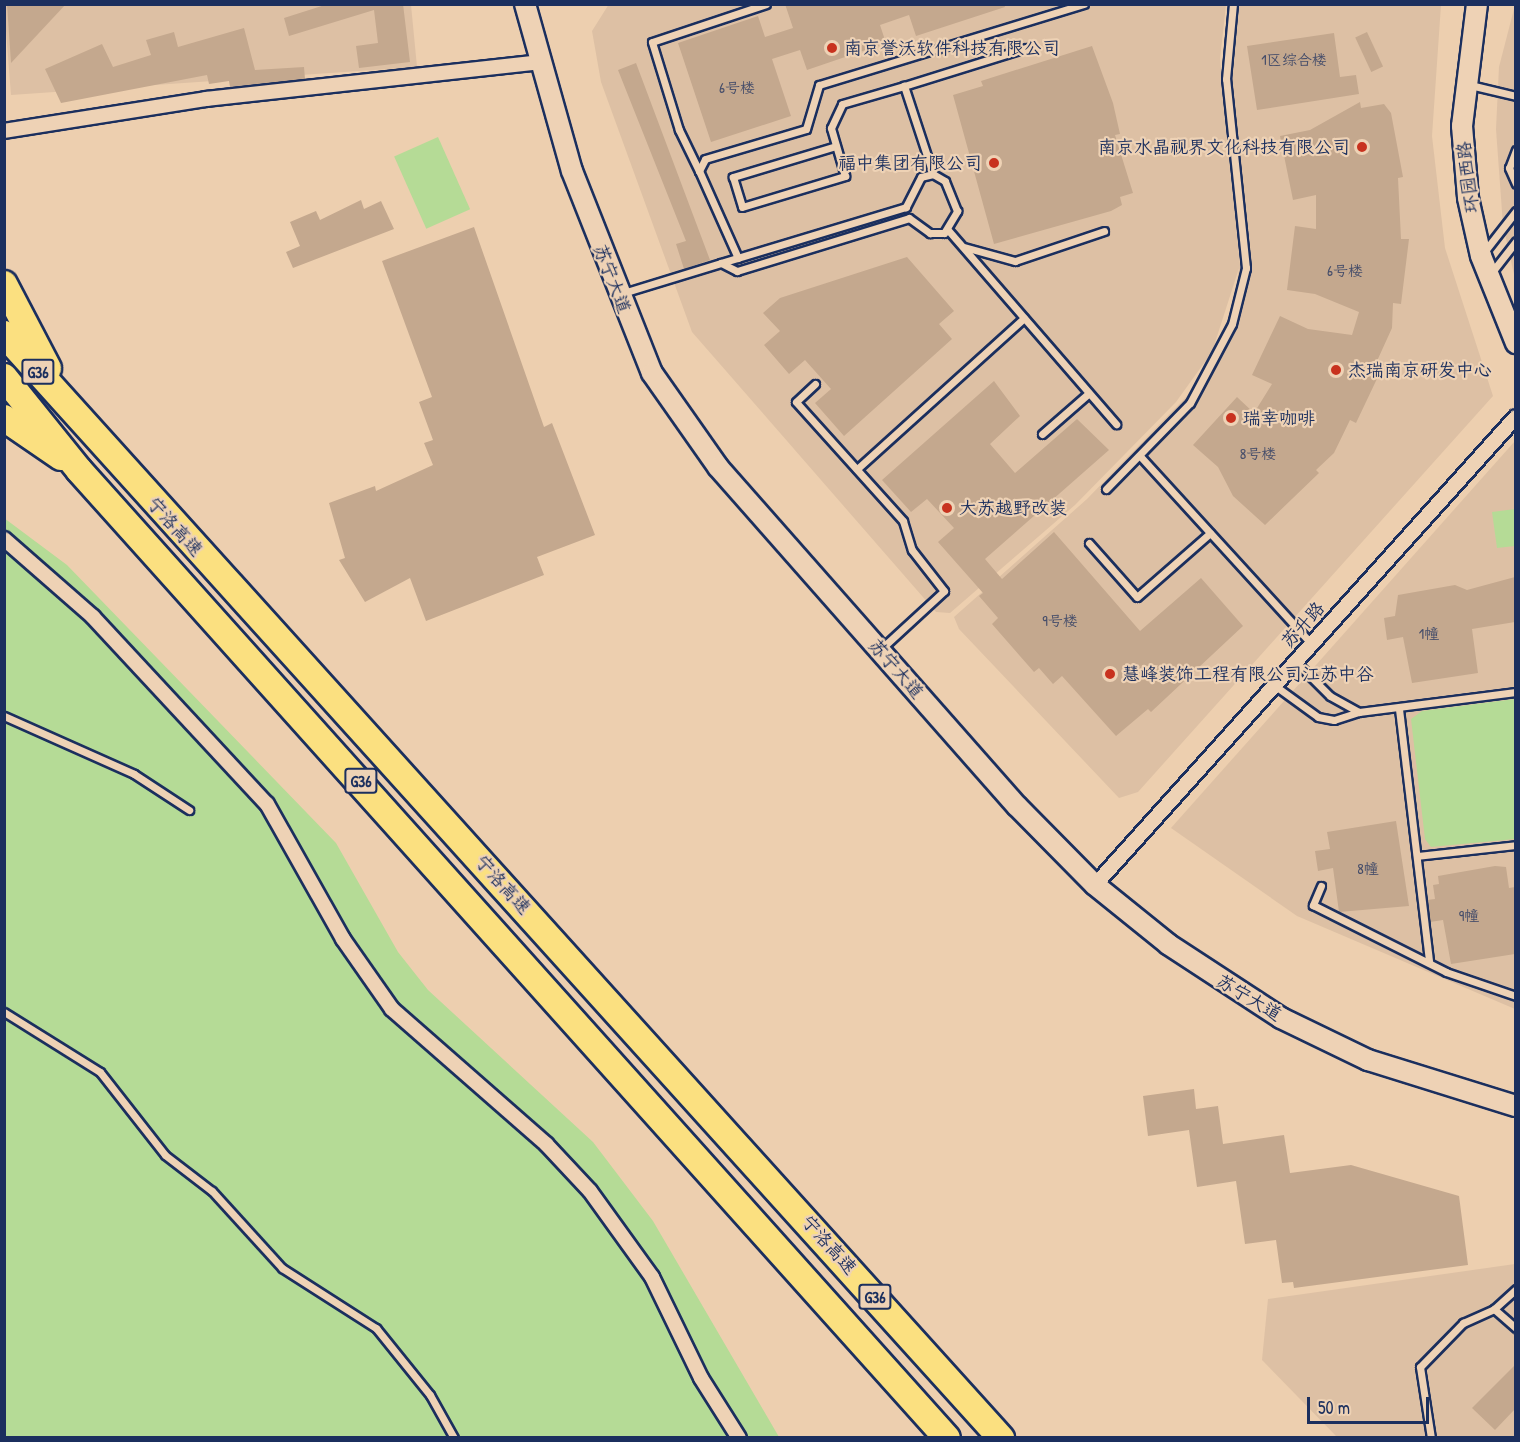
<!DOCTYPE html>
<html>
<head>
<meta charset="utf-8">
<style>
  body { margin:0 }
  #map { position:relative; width:1520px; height:1442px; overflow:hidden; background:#edcfaf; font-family:"Patrick Hand","LXGW WenKai TC",sans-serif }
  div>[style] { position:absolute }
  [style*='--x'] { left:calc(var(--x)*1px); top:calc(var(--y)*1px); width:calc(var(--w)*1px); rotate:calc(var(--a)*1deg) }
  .built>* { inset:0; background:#ddc0a4 }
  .green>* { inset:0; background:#b5db96; transform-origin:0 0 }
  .building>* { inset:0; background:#c4a88e; transform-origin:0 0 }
  .roads { filter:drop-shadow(2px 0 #1b2f5e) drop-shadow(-2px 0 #1b2f5e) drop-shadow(0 2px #1b2f5e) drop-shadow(0 -2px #1b2f5e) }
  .lane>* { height:7px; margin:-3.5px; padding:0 3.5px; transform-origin:3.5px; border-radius:3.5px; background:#eed2b5 }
  .street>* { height:14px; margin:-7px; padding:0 7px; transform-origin:7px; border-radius:7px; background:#eed2b5 }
  .secondary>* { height:20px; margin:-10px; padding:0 10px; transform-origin:10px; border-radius:10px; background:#eed2b5 }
  .highway>* { height:26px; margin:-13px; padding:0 13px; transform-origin:13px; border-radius:13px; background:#fbe080 }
  .dots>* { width:16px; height:16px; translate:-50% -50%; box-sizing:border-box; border:3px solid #eed2b5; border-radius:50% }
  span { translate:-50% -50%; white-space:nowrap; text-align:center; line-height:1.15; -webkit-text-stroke:4.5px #eed2b5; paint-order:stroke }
  .number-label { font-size:15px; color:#454d6a }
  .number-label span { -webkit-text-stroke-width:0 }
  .shield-label span { padding:2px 4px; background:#eed2b5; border:2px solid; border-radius:4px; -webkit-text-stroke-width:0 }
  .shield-label { font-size:16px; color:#1b2f5e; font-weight:700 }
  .poi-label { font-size:18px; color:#1b2f5e }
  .left { translate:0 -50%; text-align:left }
  .right { translate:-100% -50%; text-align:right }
  .street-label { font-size:18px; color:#1b2f5e }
  .frame { position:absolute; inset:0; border:6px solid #1b2f5e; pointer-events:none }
  .scale { position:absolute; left:1307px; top:1397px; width:122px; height:27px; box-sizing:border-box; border:3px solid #1b2f5e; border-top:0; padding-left:8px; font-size:18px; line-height:21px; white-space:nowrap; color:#1b2f5e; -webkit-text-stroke:4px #eed2b5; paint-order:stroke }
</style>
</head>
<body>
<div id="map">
  <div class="built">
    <div style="clip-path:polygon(609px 4px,1226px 5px,1220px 59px,1240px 265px,1212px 352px,1176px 402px,1075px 505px,950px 613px,936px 612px,692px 332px,601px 82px,592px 31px)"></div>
    <div style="clip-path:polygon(4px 5px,411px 5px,417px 67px,11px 95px)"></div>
    <div style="clip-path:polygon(1227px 5px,1441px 5px,1432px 136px,1445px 248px,1493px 396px,1138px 792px,1119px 798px,959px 629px,954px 617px,1087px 499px,1187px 396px,1221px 341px,1235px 297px,1242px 246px,1223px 76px)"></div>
    <div style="clip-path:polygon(1515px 5px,1515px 279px,1503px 225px,1496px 129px,1499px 67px)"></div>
    <div style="clip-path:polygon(1515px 441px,1515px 1009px,1297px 916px,1171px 828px)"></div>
    <div style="clip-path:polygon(1515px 1264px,1515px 1437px,1337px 1437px,1262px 1360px,1268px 1299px)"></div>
  </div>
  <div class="green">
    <div style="left:438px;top:137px;width:79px;height:48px;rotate:66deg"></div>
    <div style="clip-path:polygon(1515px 509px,1515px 546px,1497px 548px,1492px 512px)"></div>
    <div style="clip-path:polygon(4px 518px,67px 565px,336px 843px,398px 952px,428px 990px,593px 1142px,653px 1221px,779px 1437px,5px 1437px)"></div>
    <div style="clip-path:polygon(1515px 699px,1515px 839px,1431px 847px,1425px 839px,1411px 719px,1422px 711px)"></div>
  </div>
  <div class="building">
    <div style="clip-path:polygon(7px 4px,66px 4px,11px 63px)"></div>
    <div style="clip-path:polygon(328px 4px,403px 4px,410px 62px,359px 68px,356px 46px,378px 43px,374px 10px,289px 36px,284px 18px)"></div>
    <div style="clip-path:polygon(785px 4px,1004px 4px,1005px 7px,916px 36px,909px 15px,880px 25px,886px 43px,807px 70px,800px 50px,772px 59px,791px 116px,711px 142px,678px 43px,758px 16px,765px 37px,793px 28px)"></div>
    <div style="clip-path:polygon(244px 28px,255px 70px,304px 67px,305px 79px,230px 87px,229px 81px,209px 84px,207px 75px,61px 103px,45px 69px,102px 44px,113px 67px,151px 55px,146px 40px,174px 32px,178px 47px)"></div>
    <div style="left:1367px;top:32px;width:38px;height:13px;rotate:65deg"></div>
    <div style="clip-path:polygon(1334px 33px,1340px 77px,1356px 75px,1359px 94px,1257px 110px,1247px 46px)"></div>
    <div style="clip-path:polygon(1092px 46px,1113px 103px,1120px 134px,1115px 135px,1133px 193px,1120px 197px,1122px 205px,1111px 211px,994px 244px,953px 95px,983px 86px,981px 81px)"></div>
    <div style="clip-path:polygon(636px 63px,710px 260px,684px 269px,676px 244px,686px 241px,618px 70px)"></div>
    <div style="clip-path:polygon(1360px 102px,1361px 108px,1384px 104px,1391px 113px,1403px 177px,1398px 178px,1401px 239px,1409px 239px,1401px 304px,1393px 303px,1392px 328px,1377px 361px,1384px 364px,1356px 423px,1350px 420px,1334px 453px,1316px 470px,1319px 473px,1265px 525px,1233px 496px,1218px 467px,1193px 445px,1237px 397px,1254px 413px,1272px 384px,1252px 375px,1280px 316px,1308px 329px,1352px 335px,1359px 312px,1315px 294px,1287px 290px,1295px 226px,1316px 229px,1316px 195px,1293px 200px,1280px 136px,1310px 130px)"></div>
    <div style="clip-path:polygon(361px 200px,364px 209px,381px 201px,394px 229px,293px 268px,286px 252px,300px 246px,290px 222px,316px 211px,320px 220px)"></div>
    <div style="clip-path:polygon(474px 227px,544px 427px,552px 423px,595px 535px,537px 557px,544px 575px,426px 621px,410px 578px,365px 602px,339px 560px,345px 558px,329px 503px,375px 486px,376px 491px,433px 465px,424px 443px,433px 440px,419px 402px,432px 397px,382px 261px)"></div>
    <div style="clip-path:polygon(907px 257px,954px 311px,939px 324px,952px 339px,844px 436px,815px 403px,831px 389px,805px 360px,789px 374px,764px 345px,780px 331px,763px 313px,780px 298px)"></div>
    <div style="clip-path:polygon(994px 381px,1020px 416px,990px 444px,1015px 473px,1077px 419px,1109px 450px,985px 559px,1002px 579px,1054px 532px,1140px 631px,1201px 578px,1243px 626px,1151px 712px,1148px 709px,1116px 736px,1062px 676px,1053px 684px,1039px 668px,1034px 672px,992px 624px,998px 618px,979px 596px,983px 593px,938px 542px,954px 528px,927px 499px,911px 512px,882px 480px)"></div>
    <div style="clip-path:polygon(1515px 577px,1515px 622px,1472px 629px,1478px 673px,1412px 683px,1403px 637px,1387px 640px,1384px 618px,1395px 616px,1398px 595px,1455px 585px,1467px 590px)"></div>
    <div style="clip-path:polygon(1396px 821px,1409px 906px,1339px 912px,1333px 868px,1318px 871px,1315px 851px,1330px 849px,1327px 832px)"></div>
    <div style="clip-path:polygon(1495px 866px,1506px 867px,1509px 888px,1515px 887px,1515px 954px,1451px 964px,1443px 920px,1430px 922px,1427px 900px,1435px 899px,1433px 885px,1439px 884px,1438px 876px)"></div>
    <div style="clip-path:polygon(1194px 1089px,1196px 1109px,1218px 1106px,1223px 1144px,1284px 1135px,1290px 1173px,1351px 1165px,1459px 1196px,1468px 1265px,1294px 1288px,1293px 1282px,1282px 1283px,1276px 1240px,1245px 1244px,1236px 1181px,1197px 1187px,1189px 1130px,1148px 1136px,1143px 1096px)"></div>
    <div style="clip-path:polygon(1515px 1365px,1515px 1409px,1495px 1430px,1472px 1408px)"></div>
  </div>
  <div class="roads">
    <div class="lane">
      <div style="--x:1470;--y:85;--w:47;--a:13.4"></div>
      <div style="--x:836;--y:146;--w:108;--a:163.2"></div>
      <div style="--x:733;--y:177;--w:31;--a:73"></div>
      <div style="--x:742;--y:207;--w:108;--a:-16.8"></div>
      <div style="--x:845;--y:176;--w:50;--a:-106.3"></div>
      <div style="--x:831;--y:128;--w:26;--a:-65"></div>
      <div style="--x:842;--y:104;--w:65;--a:-16.2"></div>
      <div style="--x:1516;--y:150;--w:19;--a:111"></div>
      <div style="--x:1509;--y:168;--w:17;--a:66"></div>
      <div style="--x:699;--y:171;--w:46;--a:-116"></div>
      <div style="--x:679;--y:130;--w:92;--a:-107.1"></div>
      <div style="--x:652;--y:42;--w:120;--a:-18.4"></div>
      <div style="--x:933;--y:174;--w:93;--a:-108.2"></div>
      <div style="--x:904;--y:86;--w:128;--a:-17.3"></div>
      <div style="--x:948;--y:230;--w:257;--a:49.1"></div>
      <div style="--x:964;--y:247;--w:53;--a:15.4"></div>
      <div style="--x:1015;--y:261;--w:94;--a:-18.6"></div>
      <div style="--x:1484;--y:252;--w:52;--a:-52"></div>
      <div style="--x:738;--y:258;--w:95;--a:-114.1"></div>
      <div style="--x:699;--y:171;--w:13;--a:-63"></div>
      <div style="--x:705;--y:159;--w:105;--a:-16.5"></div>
      <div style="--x:806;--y:129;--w:46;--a:-73.5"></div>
      <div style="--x:819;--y:85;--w:277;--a:-17"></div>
      <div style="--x:1492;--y:272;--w:39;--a:-52"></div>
      <div style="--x:623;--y:293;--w:102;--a:-17"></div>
      <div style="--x:721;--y:263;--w:18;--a:27"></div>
      <div style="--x:737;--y:271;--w:180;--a:-17.1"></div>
      <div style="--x:909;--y:218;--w:26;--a:36"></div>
      <div style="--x:930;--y:233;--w:14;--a:0"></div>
      <div style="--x:944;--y:233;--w:26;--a:-59"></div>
      <div style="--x:957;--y:211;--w:32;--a:-112"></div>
      <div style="--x:945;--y:181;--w:14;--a:-150"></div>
      <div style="--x:933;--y:174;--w:12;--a:166"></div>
      <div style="--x:921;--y:177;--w:34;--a:117"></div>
      <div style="--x:906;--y:207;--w:193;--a:163.2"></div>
      <div style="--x:815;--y:384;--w:26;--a:137"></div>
      <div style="--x:796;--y:402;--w:160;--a:48"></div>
      <div style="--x:903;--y:521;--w:30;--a:73"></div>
      <div style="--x:912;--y:550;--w:52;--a:52"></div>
      <div style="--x:944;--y:591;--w:84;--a:137.4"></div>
      <div style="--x:1042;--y:434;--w:62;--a:-41.1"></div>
      <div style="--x:1140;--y:456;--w:253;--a:47.6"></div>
      <div style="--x:857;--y:469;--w:225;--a:-42.1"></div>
      <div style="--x:1106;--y:489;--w:120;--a:-45.7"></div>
      <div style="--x:1190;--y:403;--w:89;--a:-62"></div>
      <div style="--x:1232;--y:324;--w:58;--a:-76"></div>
      <div style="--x:1246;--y:268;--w:190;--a:-96"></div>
      <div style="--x:1226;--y:79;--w:75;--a:-84.7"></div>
      <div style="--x:1089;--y:543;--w:72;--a:48.4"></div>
      <div style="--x:1137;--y:597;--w:97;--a:-41.2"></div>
      <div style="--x:1295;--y:661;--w:49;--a:45"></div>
      <div style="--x:1330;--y:696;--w:33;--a:29"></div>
      <div style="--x:1359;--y:712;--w:158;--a:-7.3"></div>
      <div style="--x:1274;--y:685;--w:54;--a:36"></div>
      <div style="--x:1318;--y:717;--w:16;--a:11"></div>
      <div style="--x:1334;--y:720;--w:26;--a:-18"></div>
      <div style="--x:1399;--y:709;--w:255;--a:83.2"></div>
      <div style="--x:4;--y:716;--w:142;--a:24"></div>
      <div style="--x:134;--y:774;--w:66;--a:33.2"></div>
      <div style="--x:1417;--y:856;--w:100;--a:-6.3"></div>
      <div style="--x:1321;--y:886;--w:21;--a:113"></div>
      <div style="--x:1313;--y:905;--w:149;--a:26.7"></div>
      <div style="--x:1446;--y:972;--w:74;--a:18.9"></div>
      <div style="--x:4;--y:1012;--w:113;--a:32"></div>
      <div style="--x:100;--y:1072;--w:105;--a:51.9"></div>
      <div style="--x:165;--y:1155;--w:59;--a:37.5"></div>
      <div style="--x:212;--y:1191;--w:104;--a:47.7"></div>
      <div style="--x:282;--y:1268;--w:112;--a:32.6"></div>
      <div style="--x:376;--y:1328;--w:86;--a:51.1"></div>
      <div style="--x:430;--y:1395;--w:49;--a:60.8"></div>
      <div style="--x:1494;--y:1309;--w:29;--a:41"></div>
      <div style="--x:1431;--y:1438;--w:72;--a:-98.8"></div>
      <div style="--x:1420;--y:1367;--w:62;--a:-45.7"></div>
      <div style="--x:1463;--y:1323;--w:34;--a:-24"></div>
      <div style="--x:1494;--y:1309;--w:30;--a:-42"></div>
    </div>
    <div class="street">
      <div style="--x:4;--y:131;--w:205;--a:-9"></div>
      <div style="--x:206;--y:99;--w:335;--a:-6.3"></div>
      <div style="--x:4;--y:539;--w:118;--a:41.2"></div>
      <div style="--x:93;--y:617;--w:255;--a:47.1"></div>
      <div style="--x:267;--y:804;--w:155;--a:60.6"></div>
      <div style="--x:343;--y:939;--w:85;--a:55"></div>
      <div style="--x:392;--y:1009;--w:205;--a:41.2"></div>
      <div style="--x:546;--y:1144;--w:64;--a:46.9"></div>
      <div style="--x:590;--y:1191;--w:106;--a:54.2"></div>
      <div style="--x:652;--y:1277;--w:112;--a:64.1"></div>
      <div style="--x:701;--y:1378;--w:71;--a:57.7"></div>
      <div style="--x:1095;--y:885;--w:629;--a:-48.03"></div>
    </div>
    <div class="secondary">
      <div style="--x:525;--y:4;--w:173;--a:74.3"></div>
      <div style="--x:572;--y:171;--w:217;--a:68.4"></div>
      <div style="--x:652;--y:373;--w:115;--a:54.9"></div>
      <div style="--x:718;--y:467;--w:452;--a:48.6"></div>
      <div style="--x:1017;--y:806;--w:111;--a:45.4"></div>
      <div style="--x:1095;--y:885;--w:94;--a:38.9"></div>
      <div style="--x:1168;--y:944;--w:135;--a:33.2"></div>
      <div style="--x:1281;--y:1018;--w:97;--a:25.8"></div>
      <div style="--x:1368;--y:1060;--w:155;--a:17.3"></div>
      <div style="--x:1477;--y:4;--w:123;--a:97"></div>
      <div style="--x:1462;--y:126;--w:72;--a:85.2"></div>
      <div style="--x:1468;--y:198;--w:59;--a:77.4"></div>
      <div style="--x:1481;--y:256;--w:94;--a:68.1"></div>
    </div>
    <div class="highway">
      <div style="--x:4;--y:284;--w:95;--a:62.4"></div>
      <div style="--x:4;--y:334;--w:1488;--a:47.92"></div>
      <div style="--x:4;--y:377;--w:119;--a:51.1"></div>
      <div style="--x:79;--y:470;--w:1300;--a:48.12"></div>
      <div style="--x:4;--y:418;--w:69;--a:34.4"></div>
    </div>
  </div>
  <div class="dots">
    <div style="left:832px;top:48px;background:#c8321e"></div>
    <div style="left:1362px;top:147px;background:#c8321e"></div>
    <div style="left:994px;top:163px;background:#c8321e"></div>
    <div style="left:1336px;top:370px;background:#c8321e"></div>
    <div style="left:1231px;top:418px;background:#c8321e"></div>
    <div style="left:947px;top:508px;background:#c8321e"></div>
    <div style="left:1110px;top:674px;background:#c8321e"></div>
  </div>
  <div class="number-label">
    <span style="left:1294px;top:60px">1区综合楼</span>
    <span style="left:737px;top:88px">6号楼</span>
    <span style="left:1345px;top:271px">6号楼</span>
    <span style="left:1258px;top:454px">8号楼</span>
    <span style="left:1060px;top:621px">9号楼</span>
    <span style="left:1429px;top:634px">1幢</span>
    <span style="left:1368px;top:869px">8幢</span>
    <span style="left:1469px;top:916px">9幢</span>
  </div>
  <div class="shield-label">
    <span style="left:38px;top:372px">G36</span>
    <span style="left:361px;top:781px">G36</span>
    <span style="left:875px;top:1297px">G36</span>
  </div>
  <div class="poi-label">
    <span class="left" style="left:844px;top:48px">南京誉沃软件科技有限公司</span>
    <span class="right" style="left:1350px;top:147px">南京水晶视界文化科技有限公司</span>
    <span class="right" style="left:982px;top:163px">福中集团有限公司</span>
    <span class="left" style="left:1348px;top:370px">杰瑞南京研发中心</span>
    <span class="left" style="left:1243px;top:418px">瑞幸咖啡</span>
    <span class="left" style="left:959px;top:508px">大苏越野改装</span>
    <span class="left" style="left:1122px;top:674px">慧峰装饰工程有限公司江苏中谷</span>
  </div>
  <div class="street-label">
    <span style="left:1468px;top:177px;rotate:-97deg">环园西路</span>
    <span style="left:612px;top:279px;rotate:69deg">苏宁大道</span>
    <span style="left:175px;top:527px;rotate:48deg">宁洛高速</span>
    <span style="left:1303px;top:625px;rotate:-48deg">苏升路</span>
    <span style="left:896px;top:669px;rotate:49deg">苏宁大道</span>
    <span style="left:503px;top:885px;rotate:48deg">宁洛高速</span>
    <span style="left:1249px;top:998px;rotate:31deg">苏宁大道</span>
    <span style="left:829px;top:1245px;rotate:48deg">宁洛高速</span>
  </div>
  <div class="frame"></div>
  <div class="scale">50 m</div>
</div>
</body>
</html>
